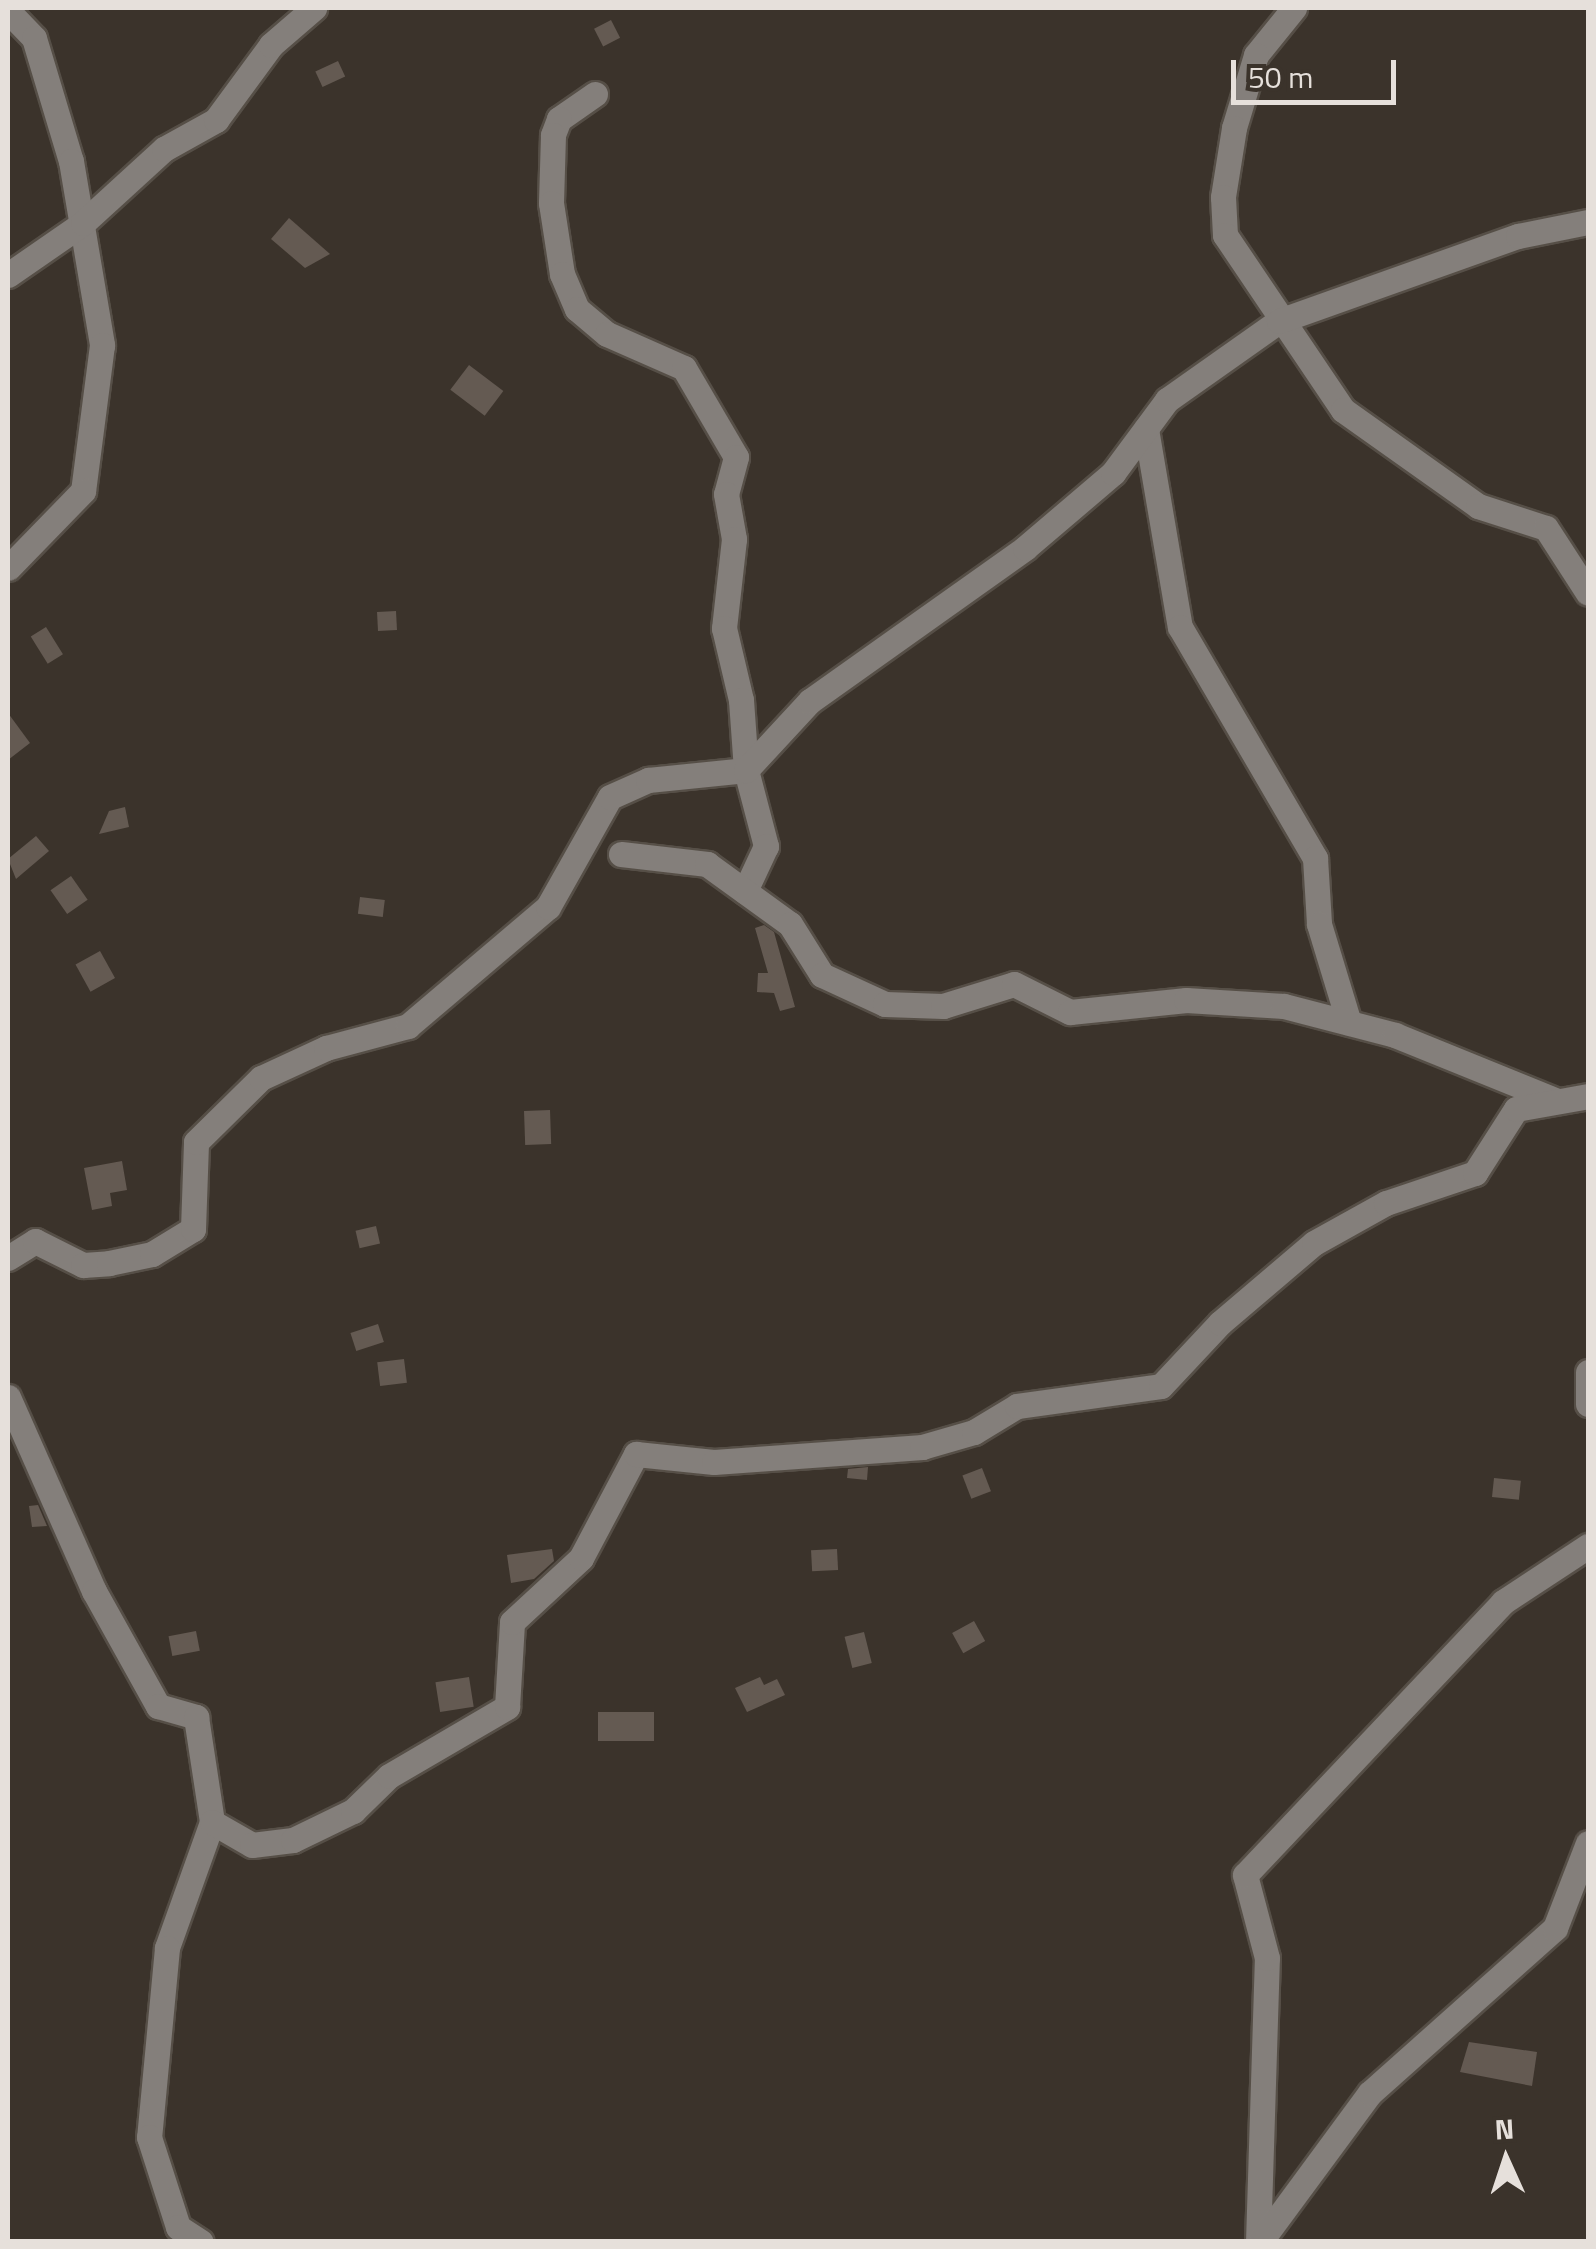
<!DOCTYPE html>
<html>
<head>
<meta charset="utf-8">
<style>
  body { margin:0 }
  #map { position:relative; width:1596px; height:2249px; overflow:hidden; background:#3b332b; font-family:"Titillium Web",sans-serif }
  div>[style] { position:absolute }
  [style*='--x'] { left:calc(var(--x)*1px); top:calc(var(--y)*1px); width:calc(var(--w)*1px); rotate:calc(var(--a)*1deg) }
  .building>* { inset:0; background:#645a52; transform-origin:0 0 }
  .roads { filter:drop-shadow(2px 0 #564f47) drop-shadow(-2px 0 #564f47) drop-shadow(0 2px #564f47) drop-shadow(0 -2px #564f47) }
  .minor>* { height:25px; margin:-12.5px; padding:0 12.5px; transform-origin:12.5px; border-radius:12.5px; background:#847f7b }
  span { translate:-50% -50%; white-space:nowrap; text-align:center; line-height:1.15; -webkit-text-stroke:8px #3b332b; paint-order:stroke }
  .frame { position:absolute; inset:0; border:10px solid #e6e0db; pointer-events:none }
  .north { position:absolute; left:1456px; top:2109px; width:100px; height:100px; -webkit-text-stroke:8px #3b332b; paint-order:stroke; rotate:357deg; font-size:28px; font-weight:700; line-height:40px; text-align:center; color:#e6e0db }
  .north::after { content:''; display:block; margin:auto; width:35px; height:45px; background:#e6e0db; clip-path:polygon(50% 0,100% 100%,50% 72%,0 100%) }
  .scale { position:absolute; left:1231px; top:60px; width:165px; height:45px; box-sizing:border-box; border:5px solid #e6e0db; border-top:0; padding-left:12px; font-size:30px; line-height:35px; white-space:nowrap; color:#e6e0db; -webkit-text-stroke:8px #3b332b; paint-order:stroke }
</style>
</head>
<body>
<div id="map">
  <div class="building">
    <div style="left:611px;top:20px;width:20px;height:19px;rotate:63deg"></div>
    <div style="left:338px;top:61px;width:17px;height:25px;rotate:65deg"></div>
    <div style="clip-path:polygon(289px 218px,330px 254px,305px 268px,271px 239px)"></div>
    <div style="left:469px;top:365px;width:43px;height:31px;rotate:37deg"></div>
    <div style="left:396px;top:611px;width:19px;height:19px;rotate:87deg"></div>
    <div style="left:46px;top:627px;width:32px;height:18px;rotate:58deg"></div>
    <div style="clip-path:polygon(8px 713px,30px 743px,8px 760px)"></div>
    <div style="clip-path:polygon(125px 807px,129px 827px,99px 834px,109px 811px)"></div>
    <div style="clip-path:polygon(36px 836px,49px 851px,16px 879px,8px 859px)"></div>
    <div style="left:71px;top:876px;width:29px;height:25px;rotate:55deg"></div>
    <div style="left:360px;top:897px;width:25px;height:17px;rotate:7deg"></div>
    <div style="clip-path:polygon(764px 925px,774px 932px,795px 1007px,780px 1011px,774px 993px,757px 992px,758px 973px,768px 973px,755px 928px)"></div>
    <div style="left:100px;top:951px;width:31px;height:28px;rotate:61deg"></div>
    <div style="left:550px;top:1110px;width:34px;height:26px;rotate:88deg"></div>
    <div style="clip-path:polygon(122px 1161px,127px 1190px,110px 1193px,112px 1206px,92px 1210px,84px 1168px)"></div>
    <div style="left:376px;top:1226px;width:18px;height:21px;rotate:77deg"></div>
    <div style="left:378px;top:1324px;width:19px;height:29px;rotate:72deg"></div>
    <div style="left:404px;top:1359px;width:24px;height:27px;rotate:83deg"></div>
    <div style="clip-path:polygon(868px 1467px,867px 1480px,847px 1478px,848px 1469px)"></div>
    <div style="left:982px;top:1468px;width:25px;height:21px;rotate:69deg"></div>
    <div style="left:1494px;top:1478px;width:27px;height:19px;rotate:6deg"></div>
    <div style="clip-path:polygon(38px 1505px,47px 1526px,32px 1527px,29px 1506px)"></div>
    <div style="clip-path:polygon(552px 1549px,554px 1561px,534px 1579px,511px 1583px,507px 1555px)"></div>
    <div style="left:837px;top:1549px;width:21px;height:26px;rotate:87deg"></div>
    <div style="left:974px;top:1621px;width:23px;height:25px;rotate:61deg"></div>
    <div style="left:196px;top:1631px;width:20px;height:28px;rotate:79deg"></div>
    <div style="left:864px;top:1632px;width:32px;height:20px;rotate:76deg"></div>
    <div style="left:469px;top:1677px;width:30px;height:34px;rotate:81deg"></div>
    <div style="clip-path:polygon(760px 1677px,764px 1685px,777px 1679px,785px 1695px,747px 1712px,735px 1688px)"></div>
    <div style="left:598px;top:1712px;width:56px;height:29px"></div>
    <div style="clip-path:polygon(1469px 2042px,1537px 2052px,1532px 2086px,1460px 2072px)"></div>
  </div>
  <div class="roads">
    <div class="minor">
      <div style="--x:1294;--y:8;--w:60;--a:129"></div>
      <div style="--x:1256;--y:55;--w:76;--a:106.8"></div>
      <div style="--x:1234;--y:128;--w:70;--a:99.1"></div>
      <div style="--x:1223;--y:197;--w:38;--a:87"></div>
      <div style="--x:1225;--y:235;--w:211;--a:56"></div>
      <div style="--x:1343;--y:410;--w:166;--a:35.4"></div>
      <div style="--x:1478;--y:506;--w:71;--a:17.9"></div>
      <div style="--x:1546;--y:528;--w:77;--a:57.1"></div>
      <div style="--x:8;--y:11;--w:37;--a:46"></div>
      <div style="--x:34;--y:38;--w:128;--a:73.3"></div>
      <div style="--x:71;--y:161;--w:187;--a:80.4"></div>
      <div style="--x:102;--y:345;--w:147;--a:97.4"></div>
      <div style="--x:83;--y:491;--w:107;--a:134.2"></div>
      <div style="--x:595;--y:94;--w:44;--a:145.2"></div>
      <div style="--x:559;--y:119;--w:17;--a:111"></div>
      <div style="--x:553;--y:135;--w:68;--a:91.7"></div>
      <div style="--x:551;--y:203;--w:72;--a:81.2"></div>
      <div style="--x:562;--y:274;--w:38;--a:67"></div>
      <div style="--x:577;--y:309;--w:39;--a:40"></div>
      <div style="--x:607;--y:334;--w:84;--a:23.8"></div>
      <div style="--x:684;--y:368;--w:103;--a:59.7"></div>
      <div style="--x:736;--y:457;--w:38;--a:105"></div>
      <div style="--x:726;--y:494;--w:46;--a:79.9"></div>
      <div style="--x:734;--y:539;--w:90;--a:96.4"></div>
      <div style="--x:724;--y:628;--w:74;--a:76.7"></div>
      <div style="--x:741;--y:700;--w:70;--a:85.9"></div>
      <div style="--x:746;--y:770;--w:79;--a:75.3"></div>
      <div style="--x:766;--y:846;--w:50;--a:115"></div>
      <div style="--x:8;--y:275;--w:91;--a:-34.7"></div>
      <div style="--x:83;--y:223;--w:110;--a:-42.4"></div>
      <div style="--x:164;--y:149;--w:60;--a:-29.1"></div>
      <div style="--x:216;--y:120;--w:93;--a:-53.7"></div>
      <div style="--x:271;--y:45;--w:57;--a:-40.7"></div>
      <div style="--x:1146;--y:429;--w:201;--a:80.3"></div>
      <div style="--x:1180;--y:627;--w:268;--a:59.7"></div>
      <div style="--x:1315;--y:858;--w:66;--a:86.5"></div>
      <div style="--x:1319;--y:924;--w:103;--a:73.1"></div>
      <div style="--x:621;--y:854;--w:87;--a:6.6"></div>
      <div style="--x:707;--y:864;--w:102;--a:35.9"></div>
      <div style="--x:790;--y:924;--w:60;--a:57.9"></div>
      <div style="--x:822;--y:975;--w:69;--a:24.7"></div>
      <div style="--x:885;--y:1004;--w:58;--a:2"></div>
      <div style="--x:943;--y:1006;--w:74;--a:-17.2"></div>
      <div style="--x:1014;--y:984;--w:63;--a:26.6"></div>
      <div style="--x:1070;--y:1012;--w:117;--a:-5.9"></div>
      <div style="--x:1186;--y:1000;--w:98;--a:3.5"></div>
      <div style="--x:1284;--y:1006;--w:115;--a:14.6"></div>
      <div style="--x:1395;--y:1035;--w:173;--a:22.1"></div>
      <div style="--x:8;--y:1258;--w:32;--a:-32"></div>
      <div style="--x:35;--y:1241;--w:54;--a:26.6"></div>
      <div style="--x:83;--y:1265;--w:26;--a:-4"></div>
      <div style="--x:109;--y:1263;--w:44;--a:-11.8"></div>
      <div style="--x:152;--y:1254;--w:48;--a:-31.4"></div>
      <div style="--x:193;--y:1229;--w:87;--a:-88"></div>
      <div style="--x:196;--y:1142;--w:91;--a:-44.6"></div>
      <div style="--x:261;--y:1078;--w:72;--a:-24.8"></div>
      <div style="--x:326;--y:1048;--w:85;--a:-15"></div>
      <div style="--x:408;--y:1026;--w:184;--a:-40.4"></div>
      <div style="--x:548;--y:907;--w:126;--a:-60.6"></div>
      <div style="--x:610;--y:797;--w:42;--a:-24.1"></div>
      <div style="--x:648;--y:780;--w:99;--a:-5.8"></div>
      <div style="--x:746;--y:770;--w:94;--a:-47.2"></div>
      <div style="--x:810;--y:701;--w:264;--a:-35.4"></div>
      <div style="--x:1025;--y:548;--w:116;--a:-40.4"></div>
      <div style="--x:1113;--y:473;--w:91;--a:-53.5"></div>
      <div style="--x:1167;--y:400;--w:137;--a:-35.2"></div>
      <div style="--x:1279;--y:321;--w:254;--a:-19.6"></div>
      <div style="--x:1518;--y:236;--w:71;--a:-11.3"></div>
      <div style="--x:1588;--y:1372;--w:32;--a:90"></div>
      <div style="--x:8;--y:1397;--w:212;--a:66.1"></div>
      <div style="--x:94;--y:1591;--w:132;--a:60.9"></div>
      <div style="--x:158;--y:1706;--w:40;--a:16"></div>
      <div style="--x:196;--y:1717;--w:106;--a:81.3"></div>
      <div style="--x:212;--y:1822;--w:134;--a:109.7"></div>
      <div style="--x:167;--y:1948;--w:190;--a:95.4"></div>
      <div style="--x:149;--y:2137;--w:95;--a:72.1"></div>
      <div style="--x:178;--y:2227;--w:27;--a:33"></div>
      <div style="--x:212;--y:1822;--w:46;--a:29.9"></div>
      <div style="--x:252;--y:1845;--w:41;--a:-7"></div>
      <div style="--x:293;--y:1840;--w:67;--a:-25.8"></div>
      <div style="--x:353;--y:1811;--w:50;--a:-44.2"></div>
      <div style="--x:389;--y:1776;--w:137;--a:-30.3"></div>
      <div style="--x:507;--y:1707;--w:85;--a:-86.6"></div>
      <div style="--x:512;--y:1622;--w:94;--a:-42.8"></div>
      <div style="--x:581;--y:1558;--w:118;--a:-62.1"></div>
      <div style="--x:636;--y:1454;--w:78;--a:5.9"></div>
      <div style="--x:714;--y:1462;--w:209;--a:-4.1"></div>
      <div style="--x:922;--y:1447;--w:54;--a:-16.1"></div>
      <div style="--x:974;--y:1432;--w:50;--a:-31.2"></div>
      <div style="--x:1017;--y:1406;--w:145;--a:-7.9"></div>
      <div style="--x:1161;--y:1386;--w:86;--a:-46.9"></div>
      <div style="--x:1220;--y:1323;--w:123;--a:-40.4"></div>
      <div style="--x:1314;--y:1243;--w:82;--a:-29.1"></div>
      <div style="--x:1386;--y:1203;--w:94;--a:-18.6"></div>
      <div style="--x:1475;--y:1173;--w:76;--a:-57.4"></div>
      <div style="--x:1516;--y:1109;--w:73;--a:-10.2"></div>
      <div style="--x:1258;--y:2242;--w:284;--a:-88.2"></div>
      <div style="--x:1267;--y:1958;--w:86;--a:-104.8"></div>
      <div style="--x:1245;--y:1875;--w:376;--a:-46.6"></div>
      <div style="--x:1503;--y:1602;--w:102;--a:-33.4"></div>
      <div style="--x:1260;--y:2242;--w:185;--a:-53.6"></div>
      <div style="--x:1370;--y:2093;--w:248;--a:-41.7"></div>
      <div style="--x:1555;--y:1928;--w:91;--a:-68.8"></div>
    </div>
  </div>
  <div class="frame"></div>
  <div class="north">N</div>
  <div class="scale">50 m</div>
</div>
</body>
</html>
